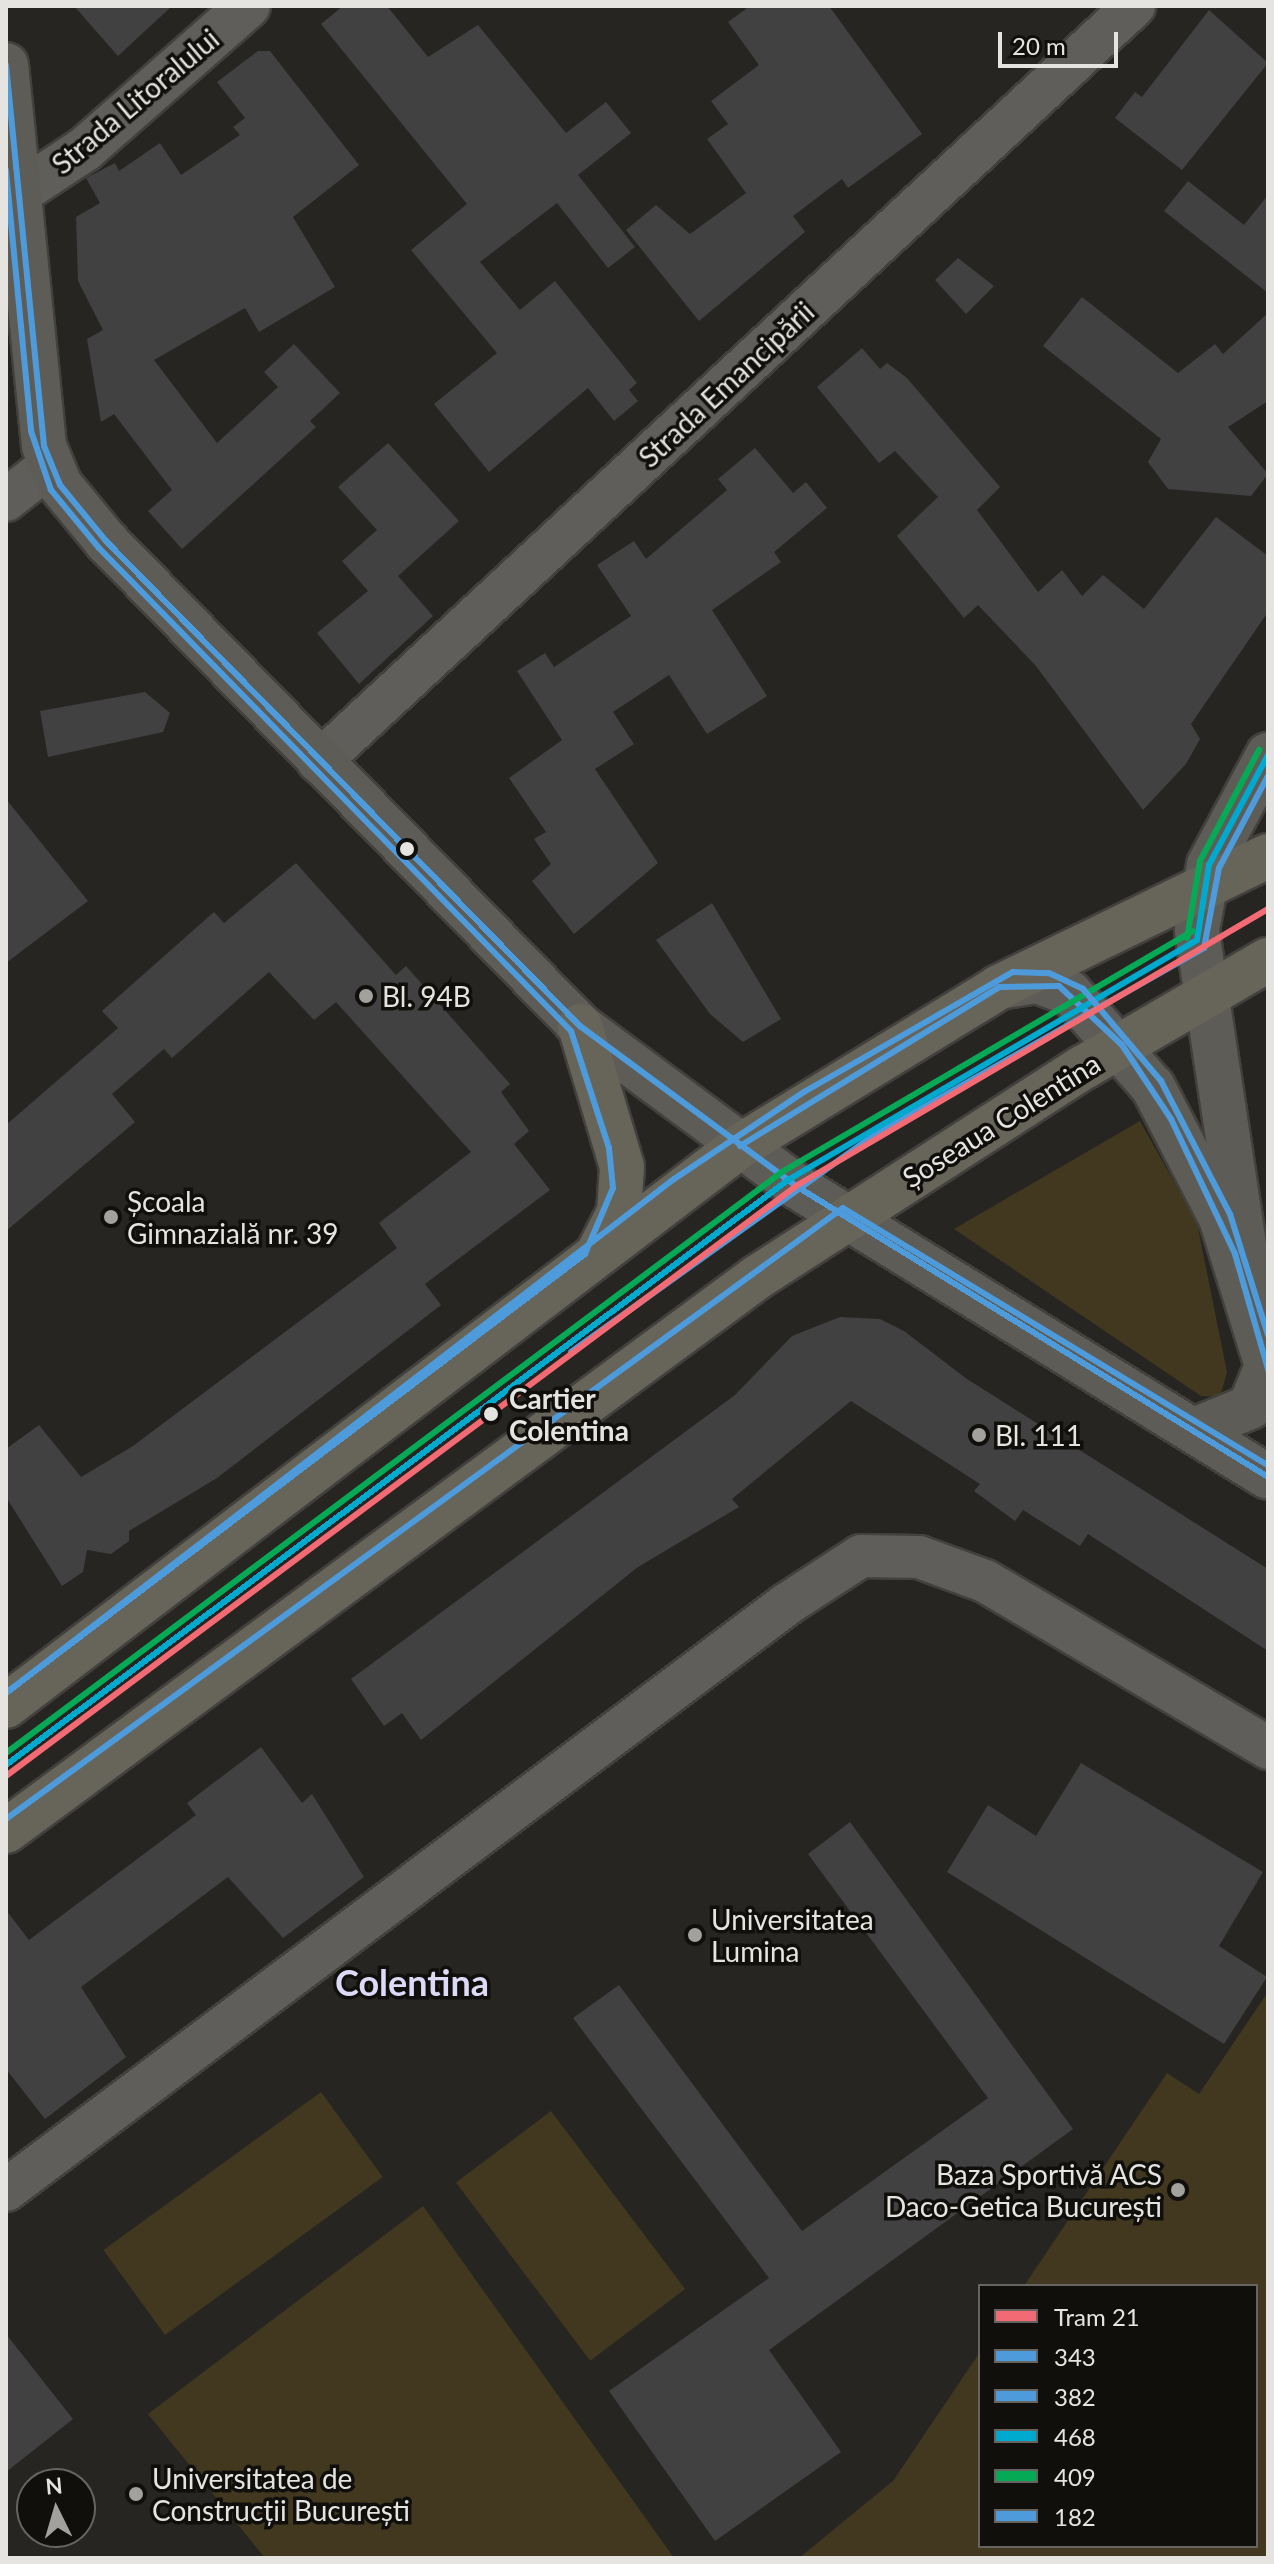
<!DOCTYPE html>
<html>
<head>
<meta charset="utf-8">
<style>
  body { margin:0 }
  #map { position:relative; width:1274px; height:2564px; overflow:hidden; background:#272522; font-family:Lato,sans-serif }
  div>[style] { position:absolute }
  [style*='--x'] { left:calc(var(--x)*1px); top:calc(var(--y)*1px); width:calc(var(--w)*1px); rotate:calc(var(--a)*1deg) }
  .green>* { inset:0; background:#41381f; transform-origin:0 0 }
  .building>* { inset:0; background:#424141 }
  .roads { filter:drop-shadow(2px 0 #42413e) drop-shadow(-2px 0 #42413e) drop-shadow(0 2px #42413e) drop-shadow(0 -2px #42413e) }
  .minor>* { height:42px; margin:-21px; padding:0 21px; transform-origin:21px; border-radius:21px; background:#5f5e5b }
  .tertiary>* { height:44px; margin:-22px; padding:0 22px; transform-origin:22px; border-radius:22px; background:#5f5e5b }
  .secondary>* { height:44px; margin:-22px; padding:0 22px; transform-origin:22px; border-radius:22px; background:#5e5c56 }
  .primary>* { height:44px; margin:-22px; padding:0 22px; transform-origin:22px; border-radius:22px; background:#676459 }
  .bus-1>* { height:6px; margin:-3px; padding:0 3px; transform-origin:3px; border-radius:3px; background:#4e9bdc }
  .bus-2>* { height:6px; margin:-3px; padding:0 3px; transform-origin:3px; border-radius:3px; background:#4e9bdc }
  .bus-3>* { height:6px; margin:-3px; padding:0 3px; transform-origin:3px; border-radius:3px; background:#00a9ce }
  .bus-4>* { height:6px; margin:-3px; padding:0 3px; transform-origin:3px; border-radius:3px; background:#06aa56 }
  .bus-5>* { height:6px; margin:-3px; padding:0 3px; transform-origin:3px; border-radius:3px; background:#4e9bdc }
  .tram-1>* { height:6px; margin:-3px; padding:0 3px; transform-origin:3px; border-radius:3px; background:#f26b74 }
  .dots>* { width:22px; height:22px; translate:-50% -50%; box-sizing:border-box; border:4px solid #100f0c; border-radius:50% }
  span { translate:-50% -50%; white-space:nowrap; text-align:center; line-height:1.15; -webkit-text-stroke:7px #100f0c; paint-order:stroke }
  .street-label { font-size:28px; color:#e6e4e0 }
  .poi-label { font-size:28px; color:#e6e4e0 }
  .left { translate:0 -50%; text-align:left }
  .right { translate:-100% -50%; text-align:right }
  .stop-label { font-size:28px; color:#e6e4e0; font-weight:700 }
  .district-label { font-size:36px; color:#dddaf7; font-weight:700 }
  .frame { position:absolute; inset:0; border:8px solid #e6e4e0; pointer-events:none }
  .legend { position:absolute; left:978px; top:2284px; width:280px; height:264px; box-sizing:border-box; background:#100f0c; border:2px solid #666461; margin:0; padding:10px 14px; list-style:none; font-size:24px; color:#e6e4e0 }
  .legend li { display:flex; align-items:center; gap:16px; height:40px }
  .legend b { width:40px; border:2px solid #666461 }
  .north { position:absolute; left:16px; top:2468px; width:80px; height:80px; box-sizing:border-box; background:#100f0c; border:2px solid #666461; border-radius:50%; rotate:355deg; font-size:22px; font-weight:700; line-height:32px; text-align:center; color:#e6e4e0 }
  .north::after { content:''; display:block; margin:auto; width:28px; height:36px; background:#a3a19e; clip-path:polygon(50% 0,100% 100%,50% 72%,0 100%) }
  .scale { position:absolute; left:998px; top:32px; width:120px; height:36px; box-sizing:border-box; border:4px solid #e6e4e0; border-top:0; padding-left:10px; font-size:24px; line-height:28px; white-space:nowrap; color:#e6e4e0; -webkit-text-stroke:6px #100f0c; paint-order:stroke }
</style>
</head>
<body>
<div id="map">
  <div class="green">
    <div style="clip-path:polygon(1140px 1121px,1197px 1223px,1227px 1372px,1220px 1397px,1201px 1396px,954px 1229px)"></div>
    <div style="clip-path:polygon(1268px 1992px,1268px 2558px,799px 2558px,893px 2481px,980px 2352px,980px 2546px,1256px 2546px,1256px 2286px,1024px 2286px,1167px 2073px,1199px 2094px)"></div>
    <div style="left:321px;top:2092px;width:105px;height:269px;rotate:54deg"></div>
    <div style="left:551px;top:2111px;width:223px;height:119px;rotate:53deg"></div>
    <div style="clip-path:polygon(423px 2206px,674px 2558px,265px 2558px,148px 2414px)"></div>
  </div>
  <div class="building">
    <div style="clip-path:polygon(74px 6px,172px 6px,118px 56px)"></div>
    <div style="clip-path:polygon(343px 6px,387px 6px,428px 57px,478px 25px,566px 133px,606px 102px,631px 133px,578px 175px,635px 247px,608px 268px,557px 203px,480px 262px,520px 310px,555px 281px,637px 383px,629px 390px,638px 401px,614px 421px,588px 388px,489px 472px,434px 404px,497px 353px,411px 250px,467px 204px,321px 24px)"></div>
    <div style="clip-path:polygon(750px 6px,829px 6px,922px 134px,848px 188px,842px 179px,793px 216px,805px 232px,699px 321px,626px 230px,656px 205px,690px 234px,746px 193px,707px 139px,728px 124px,711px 101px,759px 65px,728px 22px)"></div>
    <div style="clip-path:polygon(1209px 10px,1268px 63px,1182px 170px,1115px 118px,1135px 92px,1142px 97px)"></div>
    <div style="clip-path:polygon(258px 51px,270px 51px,359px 165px,293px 217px,335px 287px,259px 332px,245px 308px,154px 360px,217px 443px,278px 387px,264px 372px,294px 344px,340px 393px,310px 421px,316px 427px,182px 549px,148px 511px,172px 490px,114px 414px,101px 422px,87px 339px,103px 330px,78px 281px,76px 217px,100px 203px,86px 178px,115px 163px,119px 171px,160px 143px,181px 175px,240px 135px,233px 127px,245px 118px,217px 82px)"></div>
    <div style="clip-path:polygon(1188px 181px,1244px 225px,1268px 195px,1268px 293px,1164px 211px)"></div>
    <div style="clip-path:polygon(958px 258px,994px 286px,966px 314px,935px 280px)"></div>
    <div style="clip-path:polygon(1082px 297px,1178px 373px,1215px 344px,1223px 354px,1268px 313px,1268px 401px,1228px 427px,1268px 474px,1251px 496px,1168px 489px,1148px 462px,1161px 439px,1043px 346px)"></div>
    <div style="clip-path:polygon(862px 348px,880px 369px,887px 363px,907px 378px,1000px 487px,977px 510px,1038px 592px,1062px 570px,1082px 596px,1103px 575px,1144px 609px,1216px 517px,1268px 556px,1268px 612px,1191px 724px,1200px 739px,1186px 764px,1143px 810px,1036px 666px,978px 605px,964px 618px,897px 536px,938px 497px,895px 451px,879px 463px,817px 387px)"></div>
    <div style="clip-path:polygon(388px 443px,459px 521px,398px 576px,433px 616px,359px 684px,317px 633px,368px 591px,342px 561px,377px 530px,338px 487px)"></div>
    <div style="clip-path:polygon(755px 448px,793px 493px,806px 482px,827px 508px,774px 552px,781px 562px,712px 610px,767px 696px,707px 734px,669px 675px,613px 712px,634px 744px,595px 769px,658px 863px,574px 934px,532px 881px,551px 864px,534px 839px,546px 832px,509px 778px,562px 740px,517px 671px,545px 653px,554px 667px,631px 616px,597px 565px,634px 541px,646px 559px,727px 490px,718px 479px)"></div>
    <div style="clip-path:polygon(145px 692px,170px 713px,163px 732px,48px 757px,40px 711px)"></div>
    <div style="clip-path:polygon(6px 799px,88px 901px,6px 963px)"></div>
    <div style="clip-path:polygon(296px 863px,396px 975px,406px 966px,510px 1084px,501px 1092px,529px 1131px,514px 1144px,550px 1190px,425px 1284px,441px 1305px,217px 1478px,129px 1531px,129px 1541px,111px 1554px,87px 1550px,83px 1572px,62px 1586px,6px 1497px,6px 1449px,39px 1425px,81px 1477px,133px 1446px,397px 1248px,379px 1223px,471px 1152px,336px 1002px,314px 1020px,269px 972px,172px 1058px,164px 1049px,112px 1094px,135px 1122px,6px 1231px,6px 1125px,118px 1028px,102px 1011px,214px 912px,224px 923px)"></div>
    <div style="clip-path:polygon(712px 903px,781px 1019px,743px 1042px,710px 1014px,656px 940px)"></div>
    <div style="clip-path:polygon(840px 1317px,880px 1319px,904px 1331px,967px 1379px,1268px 1569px,1268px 1651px,1088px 1534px,1080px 1546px,1023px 1510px,1015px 1521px,974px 1491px,980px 1484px,851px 1401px,732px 1499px,739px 1507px,638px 1567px,421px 1740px,402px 1713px,384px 1726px,351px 1679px,735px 1395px,792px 1336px)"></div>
    <div style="clip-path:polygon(261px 1747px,302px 1803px,312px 1794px,364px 1877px,283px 1938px,228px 1877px,81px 1987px,126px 2057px,45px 2119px,6px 2069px,6px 1910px,29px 1940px,196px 1815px,187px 1803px)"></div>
    <div style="clip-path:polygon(1081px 1763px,1263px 1872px,1219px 1946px,1267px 1977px,1224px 2044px,947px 1872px,988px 1805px,1036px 1836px)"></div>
    <div style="clip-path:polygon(850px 1822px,1073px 2129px,769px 2350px,841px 2452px,715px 2541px,609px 2391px,769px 2278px,573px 2018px,619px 1985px,802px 2231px,988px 2098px,808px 1854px)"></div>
    <div style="clip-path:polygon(6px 2334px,73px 2419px,6px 2472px)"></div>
  </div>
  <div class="roads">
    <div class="minor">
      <div style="--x:6;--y:500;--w:55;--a:-38.3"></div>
      <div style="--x:319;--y:762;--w:1112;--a:-42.85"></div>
      <div style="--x:6;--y:2190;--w:976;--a:-36.88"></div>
      <div style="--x:787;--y:1604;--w:88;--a:-33"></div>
      <div style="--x:861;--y:1556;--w:58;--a:1"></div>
      <div style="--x:919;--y:1557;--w:70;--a:20"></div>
      <div style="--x:985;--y:1581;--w:329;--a:30.5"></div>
    </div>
    <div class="tertiary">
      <div style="--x:20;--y:192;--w:78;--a:-33.5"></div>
      <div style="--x:85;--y:149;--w:217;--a:-41.3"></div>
    </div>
    <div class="secondary">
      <div style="--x:6;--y:65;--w:383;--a:84.3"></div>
      <div style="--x:44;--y:446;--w:42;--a:67.7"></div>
      <div style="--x:60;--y:485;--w:72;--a:50.6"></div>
      <div style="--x:106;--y:541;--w:678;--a:45.66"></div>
      <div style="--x:580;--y:1026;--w:269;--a:36.5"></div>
      <div style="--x:796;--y:1186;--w:554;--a:31.65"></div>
      <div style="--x:999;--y:987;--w:38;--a:-9"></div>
      <div style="--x:1037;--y:981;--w:35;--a:20"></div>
      <div style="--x:1070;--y:993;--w:125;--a:48.6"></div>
      <div style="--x:1153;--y:1087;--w:148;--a:62.6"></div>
      <div style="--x:1221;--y:1218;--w:158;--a:72.7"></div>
      <div style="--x:1254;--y:1312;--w:386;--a:-98.5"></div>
      <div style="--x:1197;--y:930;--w:66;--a:-79.5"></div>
      <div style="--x:1209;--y:865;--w:125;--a:-61.8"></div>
      <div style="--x:1194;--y:1430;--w:61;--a:-22.3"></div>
      <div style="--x:1250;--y:1407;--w:44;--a:-67.5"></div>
    </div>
    <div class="primary">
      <div style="--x:580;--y:1026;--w:147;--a:73.4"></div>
      <div style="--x:622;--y:1167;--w:45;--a:93.8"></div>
      <div style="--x:619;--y:1212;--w:44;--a:117.1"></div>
      <div style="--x:6;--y:1706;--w:923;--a:-37.34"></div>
      <div style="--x:740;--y:1146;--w:304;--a:-31.5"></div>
      <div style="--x:999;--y:987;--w:299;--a:-26"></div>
      <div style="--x:6;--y:1831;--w:932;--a:-36.4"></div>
      <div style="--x:756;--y:1278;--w:390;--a:-32.8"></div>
      <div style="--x:1084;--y:1067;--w:213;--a:-30.2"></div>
    </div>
  </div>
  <div class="bus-1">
    <div style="--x:6;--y:65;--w:383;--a:84.3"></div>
    <div style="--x:44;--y:446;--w:42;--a:67.7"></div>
    <div style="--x:60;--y:485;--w:72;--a:50.6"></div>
    <div style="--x:106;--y:541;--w:678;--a:45.66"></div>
    <div style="--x:580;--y:1026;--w:269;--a:36.5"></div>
    <div style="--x:796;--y:1186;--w:554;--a:31.65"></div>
    <div style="--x:740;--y:1146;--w:304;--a:-31.5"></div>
    <div style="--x:999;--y:987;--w:60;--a:-1"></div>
    <div style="--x:1059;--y:986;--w:86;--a:43.1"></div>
    <div style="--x:1122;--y:1045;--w:89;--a:56.5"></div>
    <div style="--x:1171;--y:1119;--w:149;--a:64.6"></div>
    <div style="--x:1235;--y:1254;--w:120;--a:74"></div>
  </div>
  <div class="bus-2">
    <div style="--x:6;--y:170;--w:262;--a:84.5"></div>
    <div style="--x:31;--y:431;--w:62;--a:71.3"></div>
    <div style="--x:51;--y:490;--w:75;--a:50.4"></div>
    <div style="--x:99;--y:548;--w:675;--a:45.66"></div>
    <div style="--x:571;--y:1031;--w:123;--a:72"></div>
    <div style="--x:609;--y:1148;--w:40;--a:84.3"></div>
    <div style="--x:613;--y:1188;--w:72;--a:113"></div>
    <div style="--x:585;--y:1254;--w:727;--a:142.83"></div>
    <div style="--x:571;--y:1352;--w:371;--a:-35.6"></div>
    <div style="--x:873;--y:1136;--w:381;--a:-29.6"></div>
    <div style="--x:1204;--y:948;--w:81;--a:-79.4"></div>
    <div style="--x:1219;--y:868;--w:104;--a:-62"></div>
  </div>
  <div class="bus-3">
    <div style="--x:1197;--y:940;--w:76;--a:-80.9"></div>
    <div style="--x:1209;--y:865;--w:125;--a:-61.8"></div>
    <div style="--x:6;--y:1765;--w:977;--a:-36.8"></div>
    <div style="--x:788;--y:1180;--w:474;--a:-30.4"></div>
  </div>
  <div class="bus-4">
    <div style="--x:1187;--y:938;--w:78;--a:-80.4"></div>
    <div style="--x:1200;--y:861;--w:126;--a:-62"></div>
    <div style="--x:6;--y:1753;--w:969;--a:-36.82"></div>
    <div style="--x:782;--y:1172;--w:476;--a:-30.4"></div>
  </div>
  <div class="bus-5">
    <div style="--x:6;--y:1693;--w:843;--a:-37.58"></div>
    <div style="--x:674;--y:1179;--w:156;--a:-33.8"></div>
    <div style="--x:804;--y:1092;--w:241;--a:-29.9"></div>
    <div style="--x:1013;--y:972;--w:36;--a:2"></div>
    <div style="--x:1049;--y:973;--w:38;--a:25"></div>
    <div style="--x:1083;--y:989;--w:121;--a:49.7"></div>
    <div style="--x:1161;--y:1081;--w:150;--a:62.6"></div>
    <div style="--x:1230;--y:1214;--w:127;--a:72.6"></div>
    <div style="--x:6;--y:1819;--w:1036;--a:-36.13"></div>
    <div style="--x:843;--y:1208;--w:497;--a:31.2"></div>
  </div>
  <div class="tram-1">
    <div style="--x:6;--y:1776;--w:986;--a:-36.75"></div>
    <div style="--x:796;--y:1186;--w:547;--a:-30.41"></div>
  </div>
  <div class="dots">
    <div style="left:407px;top:849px;background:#e6e4e0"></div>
    <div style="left:366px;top:996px;background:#a3a19e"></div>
    <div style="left:111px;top:1217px;background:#a3a19e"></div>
    <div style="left:491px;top:1414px;background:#e6e4e0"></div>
    <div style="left:979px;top:1435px;background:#a3a19e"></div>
    <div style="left:695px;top:1935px;background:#a3a19e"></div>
    <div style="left:1178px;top:2190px;background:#a3a19e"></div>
    <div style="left:136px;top:2494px;background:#a3a19e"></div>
  </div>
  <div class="street-label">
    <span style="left:135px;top:101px;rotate:-40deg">Strada Litoralului</span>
    <span style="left:726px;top:384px;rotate:-43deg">Strada Emancipării</span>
    <span style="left:1001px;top:1120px;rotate:-32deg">Șoseaua Colentina</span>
  </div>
  <div class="poi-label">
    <span class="left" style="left:382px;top:996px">Bl. 94B</span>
    <span class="left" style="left:127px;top:1217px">Școala<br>Gimnazială nr. 39</span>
    <span class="left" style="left:995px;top:1435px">Bl. 111</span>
    <span class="left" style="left:711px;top:1935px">Universitatea<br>Lumina</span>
    <span class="right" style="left:1162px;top:2190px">Baza Sportivă ACS<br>Daco-Getica București</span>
    <span class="left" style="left:152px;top:2494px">Universitatea de<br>Construcții București</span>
  </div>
  <div class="stop-label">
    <span class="left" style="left:509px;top:1414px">Cartier<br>Colentina</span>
  </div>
  <div class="district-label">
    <span style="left:412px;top:1983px">Colentina</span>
  </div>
  <div class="frame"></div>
  <ul class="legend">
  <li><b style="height:10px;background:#f26b74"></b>Tram 21</li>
  <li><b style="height:10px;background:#4e9bdc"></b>343</li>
  <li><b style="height:10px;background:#4e9bdc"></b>382</li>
  <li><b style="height:10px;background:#00a9ce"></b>468</li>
  <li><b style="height:10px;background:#06aa56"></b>409</li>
  <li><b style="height:10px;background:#4e9bdc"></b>182</li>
  </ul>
  <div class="north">N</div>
  <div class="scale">20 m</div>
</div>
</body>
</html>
